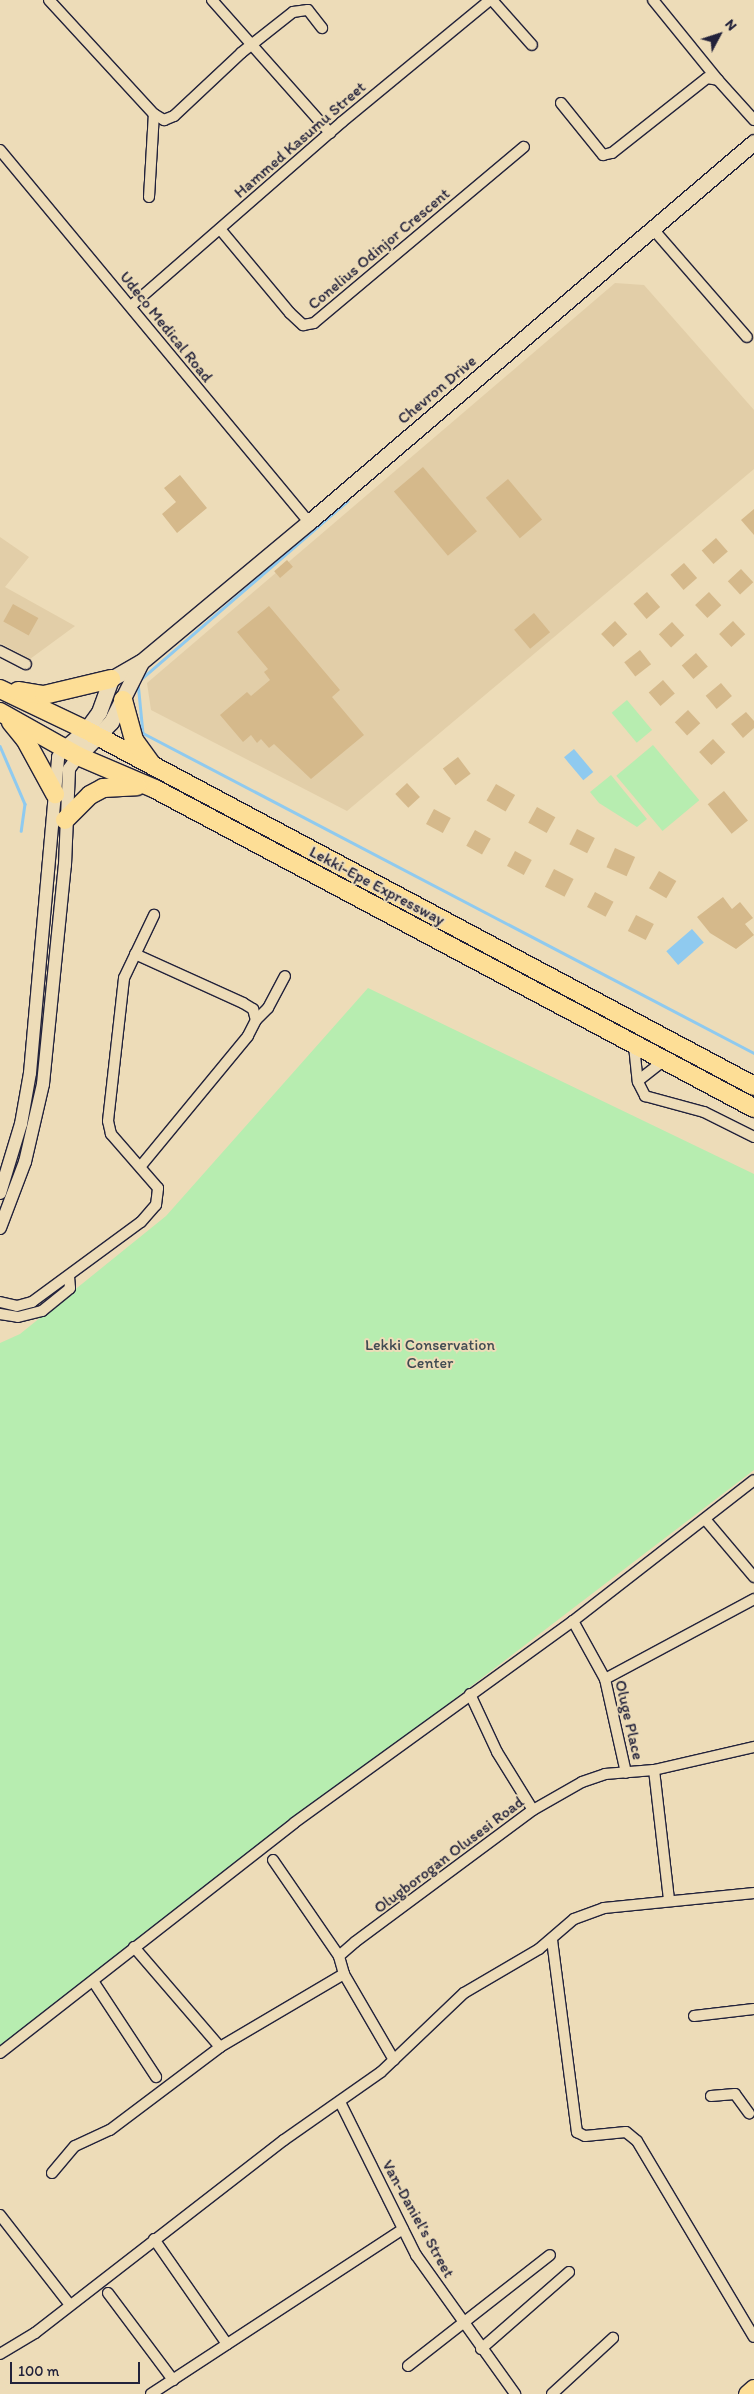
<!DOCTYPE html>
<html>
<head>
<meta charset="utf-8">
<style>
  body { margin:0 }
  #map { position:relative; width:754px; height:2394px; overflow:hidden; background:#eddcb8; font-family:Itim,sans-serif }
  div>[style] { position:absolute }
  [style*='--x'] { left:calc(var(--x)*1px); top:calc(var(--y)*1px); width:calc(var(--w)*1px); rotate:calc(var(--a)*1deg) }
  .built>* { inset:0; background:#e2cea8 }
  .green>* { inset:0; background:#b7edb0; transform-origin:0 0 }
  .water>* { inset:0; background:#8fcaef; transform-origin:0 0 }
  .stream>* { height:2.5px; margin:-1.25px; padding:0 1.25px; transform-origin:1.25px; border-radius:1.25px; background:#8fcaef }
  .building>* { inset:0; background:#d5b98b; transform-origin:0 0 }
  .roads { filter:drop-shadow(1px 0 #22223b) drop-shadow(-1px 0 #22223b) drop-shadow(0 1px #22223b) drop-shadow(0 -1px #22223b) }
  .minor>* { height:10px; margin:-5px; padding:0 5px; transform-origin:5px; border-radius:5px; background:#eddcb8 }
  .tertiary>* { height:12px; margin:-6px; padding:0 6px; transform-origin:6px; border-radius:6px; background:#eddcb8 }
  .secondary>* { height:15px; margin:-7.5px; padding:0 7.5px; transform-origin:7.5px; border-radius:7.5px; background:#eddcb8 }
  .primary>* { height:16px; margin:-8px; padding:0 8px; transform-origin:8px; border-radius:8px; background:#fdde96 }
  .trunk>* { height:18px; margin:-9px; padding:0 9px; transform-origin:9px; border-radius:9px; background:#fdde96 }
  span { translate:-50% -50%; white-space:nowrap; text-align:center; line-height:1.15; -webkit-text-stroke:4px #eddcb8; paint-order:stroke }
  .street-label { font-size:16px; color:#22223b }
  .park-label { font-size:16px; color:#404b52 }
  .north { position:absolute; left:694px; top:10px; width:50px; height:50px; -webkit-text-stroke:4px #eddcb8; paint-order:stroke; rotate:50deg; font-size:14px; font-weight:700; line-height:20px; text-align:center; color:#22223b }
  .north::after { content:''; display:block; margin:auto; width:18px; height:22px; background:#22223b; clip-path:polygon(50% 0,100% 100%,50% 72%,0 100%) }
  .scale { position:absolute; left:10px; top:2362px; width:130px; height:22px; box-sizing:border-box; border:2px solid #22223b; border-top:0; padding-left:6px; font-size:15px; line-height:18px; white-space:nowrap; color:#22223b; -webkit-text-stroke:4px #eddcb8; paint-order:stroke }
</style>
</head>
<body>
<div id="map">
  <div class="built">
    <div style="clip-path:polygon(615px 283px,644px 285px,754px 410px,754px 469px,347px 811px,151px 710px,147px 683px)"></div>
    <div style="clip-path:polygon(0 537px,29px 557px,5px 587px,75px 626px,30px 659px,0 643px)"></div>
  </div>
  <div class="green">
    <div style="left:627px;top:700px;width:39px;height:20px;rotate:50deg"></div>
    <div style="left:653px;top:745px;width:72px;height:48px;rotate:50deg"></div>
    <div style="clip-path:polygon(611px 775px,647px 819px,637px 827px,599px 803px,590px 792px)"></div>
    <div style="clip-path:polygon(368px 988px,754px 1174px,754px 1470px,0 2046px,0 1343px,20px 1334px,166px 1216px)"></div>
  </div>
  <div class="water">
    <div style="left:574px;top:749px;width:30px;height:13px;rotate:50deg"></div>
    <div style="left:692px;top:929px;width:18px;height:34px;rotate:49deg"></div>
  </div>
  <div class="stream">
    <div style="--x:348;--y:501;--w:277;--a:139.2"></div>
    <div style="--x:138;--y:682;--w:51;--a:84.4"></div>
    <div style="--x:143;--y:733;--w:690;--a:27.64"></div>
    <div style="--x:0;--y:746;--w:63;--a:66.7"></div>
    <div style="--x:25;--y:804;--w:27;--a:98"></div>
  </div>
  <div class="building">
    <div style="left:423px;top:467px;width:84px;height:38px;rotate:50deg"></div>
    <div style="clip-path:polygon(180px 475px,207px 508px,177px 533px,162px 514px,176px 502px,164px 488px)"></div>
    <div style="left:508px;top:479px;width:53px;height:29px;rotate:50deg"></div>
    <div style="clip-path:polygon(754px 509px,754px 535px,741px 520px)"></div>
    <div style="left:716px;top:538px;width:18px;height:19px;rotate:49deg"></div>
    <div style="left:287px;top:560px;width:9px;height:17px;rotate:49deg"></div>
    <div style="left:684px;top:563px;width:20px;height:18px;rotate:49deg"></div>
    <div style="left:741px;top:569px;width:18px;height:18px;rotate:47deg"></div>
    <div style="left:647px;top:592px;width:20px;height:18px;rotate:49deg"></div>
    <div style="left:709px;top:592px;width:18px;height:19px;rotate:47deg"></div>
    <div style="left:13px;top:604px;width:29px;height:20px;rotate:29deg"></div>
    <div style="clip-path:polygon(269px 606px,340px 690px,332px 697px,364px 735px,311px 779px,274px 744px,269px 748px,261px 739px,257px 743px,251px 735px,243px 742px,220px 715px,247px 692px,251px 696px,270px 680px,264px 672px,268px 669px,237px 632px)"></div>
    <div style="left:534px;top:613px;width:25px;height:26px;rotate:50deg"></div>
    <div style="left:615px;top:621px;width:18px;height:19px;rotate:47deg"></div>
    <div style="left:733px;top:621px;width:18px;height:19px;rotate:47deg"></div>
    <div style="left:672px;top:622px;width:18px;height:18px;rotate:47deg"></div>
    <div style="left:640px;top:650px;width:18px;height:20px;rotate:52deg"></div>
    <div style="left:696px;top:653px;width:18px;height:19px;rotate:49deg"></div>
    <div style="left:663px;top:680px;width:18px;height:19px;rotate:49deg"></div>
    <div style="left:721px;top:683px;width:17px;height:20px;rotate:50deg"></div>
    <div style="left:688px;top:710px;width:18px;height:18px;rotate:47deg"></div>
    <div style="clip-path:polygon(746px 712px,754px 721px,754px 728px,743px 738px,731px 724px)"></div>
    <div style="left:713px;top:739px;width:18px;height:19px;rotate:47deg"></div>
    <div style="left:458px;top:757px;width:21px;height:19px;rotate:53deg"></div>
    <div style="left:407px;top:783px;width:19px;height:16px;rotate:47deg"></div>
    <div style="left:496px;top:784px;width:22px;height:19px;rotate:30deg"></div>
    <div style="left:724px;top:791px;width:38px;height:21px;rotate:51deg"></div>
    <div style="left:537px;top:807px;width:21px;height:18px;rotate:29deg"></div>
    <div style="left:434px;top:809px;width:19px;height:17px;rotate:28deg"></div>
    <div style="left:577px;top:829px;width:20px;height:17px;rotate:27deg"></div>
    <div style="left:475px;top:830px;width:18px;height:18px;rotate:29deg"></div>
    <div style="left:615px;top:848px;width:22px;height:21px;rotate:24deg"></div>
    <div style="left:515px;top:851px;width:19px;height:17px;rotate:28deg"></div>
    <div style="left:554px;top:869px;width:22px;height:20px;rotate:27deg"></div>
    <div style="left:659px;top:871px;width:20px;height:20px;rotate:30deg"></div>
    <div style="left:595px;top:892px;width:21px;height:17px;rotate:28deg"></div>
    <div style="clip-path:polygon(723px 897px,732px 909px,740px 902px,753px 918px,745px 924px,754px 935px,736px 949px,710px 933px,697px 917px)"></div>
    <div style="left:636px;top:915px;width:20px;height:18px;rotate:27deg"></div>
  </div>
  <div class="roads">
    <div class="minor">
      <div style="--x:49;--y:0;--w:155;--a:47.4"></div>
      <div style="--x:154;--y:114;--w:12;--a:31"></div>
      <div style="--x:164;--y:120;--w:11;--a:-22"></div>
      <div style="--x:174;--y:116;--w:92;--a:-43.2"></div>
      <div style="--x:241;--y:53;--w:66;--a:-38.3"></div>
      <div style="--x:293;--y:12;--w:15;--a:-8"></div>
      <div style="--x:308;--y:10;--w:23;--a:52"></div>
      <div style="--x:212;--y:0;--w:178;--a:48.4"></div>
      <div style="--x:492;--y:0;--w:60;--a:48.4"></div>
      <div style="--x:653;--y:0;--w:103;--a:50.9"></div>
      <div style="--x:561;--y:103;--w:67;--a:51.1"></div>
      <div style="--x:603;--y:155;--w:9;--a:-13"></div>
      <div style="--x:612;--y:153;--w:121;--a:-38.3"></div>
      <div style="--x:707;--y:78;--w:11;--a:10"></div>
      <div style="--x:718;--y:80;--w:54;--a:48"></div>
      <div style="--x:0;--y:150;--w:484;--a:50.3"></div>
      <div style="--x:149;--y:197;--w:83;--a:-86.6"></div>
      <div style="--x:220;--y:229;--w:109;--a:50.2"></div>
      <div style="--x:290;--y:313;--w:18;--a:43"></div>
      <div style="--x:303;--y:325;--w:11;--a:-10"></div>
      <div style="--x:314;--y:323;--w:274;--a:-40"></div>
      <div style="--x:653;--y:229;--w:143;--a:49"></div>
      <div style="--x:131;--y:306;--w:280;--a:-41.1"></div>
      <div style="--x:342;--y:122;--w:192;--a:-39.5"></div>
      <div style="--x:0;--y:651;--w:29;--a:27"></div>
      <div style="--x:135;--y:954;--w:119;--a:24.4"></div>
      <div style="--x:243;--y:1003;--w:12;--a:31"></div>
      <div style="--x:253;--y:1009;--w:11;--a:75"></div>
      <div style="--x:256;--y:1020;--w:18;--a:117"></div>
      <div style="--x:248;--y:1036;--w:168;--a:129.5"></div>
      <div style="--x:256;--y:1020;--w:17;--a:-45"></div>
      <div style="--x:268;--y:1008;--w:36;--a:-62"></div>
      <div style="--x:634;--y:1046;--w:36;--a:84"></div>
      <div style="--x:638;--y:1082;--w:16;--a:63"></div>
      <div style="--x:645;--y:1096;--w:61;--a:15.2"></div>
      <div style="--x:704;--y:1112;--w:56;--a:26.6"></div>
      <div style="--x:639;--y:1080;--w:31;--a:-38"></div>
      <div style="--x:0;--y:1302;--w:17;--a:13"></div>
      <div style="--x:17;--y:1306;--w:16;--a:-15"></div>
      <div style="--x:32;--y:1302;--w:135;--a:-36.3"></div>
      <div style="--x:141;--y:1222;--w:23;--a:-49"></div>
      <div style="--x:156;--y:1205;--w:17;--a:-83"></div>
      <div style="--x:158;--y:1188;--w:72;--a:-131"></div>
      <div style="--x:111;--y:1134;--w:13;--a:-103"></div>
      <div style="--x:108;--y:1121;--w:144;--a:-83.6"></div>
      <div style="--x:124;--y:978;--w:70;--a:-64.5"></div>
      <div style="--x:0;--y:1314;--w:18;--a:9"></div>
      <div style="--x:18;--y:1317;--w:25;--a:-14"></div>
      <div style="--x:42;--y:1311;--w:36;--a:-39"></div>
      <div style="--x:70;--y:1288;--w:11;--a:-95"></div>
      <div style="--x:705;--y:1519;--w:76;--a:49.8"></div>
      <div style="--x:573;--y:1621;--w:66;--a:61.1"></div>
      <div style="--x:605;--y:1679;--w:96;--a:77.4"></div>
      <div style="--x:605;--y:1679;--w:169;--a:-28.2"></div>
      <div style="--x:470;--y:1694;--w:64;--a:65"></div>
      <div style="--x:497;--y:1752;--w:68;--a:58.2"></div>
      <div style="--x:654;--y:1770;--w:131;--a:83.4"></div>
      <div style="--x:273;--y:1860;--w:116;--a:55.5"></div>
      <div style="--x:552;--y:1940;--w:194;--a:82.6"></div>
      <div style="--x:577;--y:2132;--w:9;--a:27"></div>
      <div style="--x:585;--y:2136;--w:41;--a:-5.6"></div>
      <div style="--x:626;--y:2132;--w:14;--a:39"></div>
      <div style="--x:637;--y:2141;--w:228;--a:59.2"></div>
      <div style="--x:93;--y:1981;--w:115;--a:56.7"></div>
      <div style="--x:694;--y:2016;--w:60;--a:-6.7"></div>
      <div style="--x:220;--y:2047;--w:144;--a:-30.5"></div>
      <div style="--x:0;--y:2053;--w:373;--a:-38"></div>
      <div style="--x:294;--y:1823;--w:344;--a:-35.9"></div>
      <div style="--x:573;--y:1621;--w:229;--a:-37.9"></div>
      <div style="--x:394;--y:2060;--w:99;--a:-120.2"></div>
      <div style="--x:344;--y:1974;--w:19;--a:-106"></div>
      <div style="--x:339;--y:1956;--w:21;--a:-41"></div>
      <div style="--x:355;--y:1942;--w:222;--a:-36.6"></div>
      <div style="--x:533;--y:1810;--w:56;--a:-29.7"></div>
      <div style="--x:582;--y:1782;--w:24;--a:-19"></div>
      <div style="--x:605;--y:1774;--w:49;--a:-4.7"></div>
      <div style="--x:654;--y:1770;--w:103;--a:-13"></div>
      <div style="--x:711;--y:2096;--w:24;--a:-5"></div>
      <div style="--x:735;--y:2094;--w:24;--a:54"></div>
      <div style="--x:340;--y:2102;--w:171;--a:63.6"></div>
      <div style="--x:416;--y:2255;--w:171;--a:54.5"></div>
      <div style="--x:52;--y:2173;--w:35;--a:-50"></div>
      <div style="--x:75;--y:2146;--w:38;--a:-25"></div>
      <div style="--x:110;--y:2130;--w:138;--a:-37"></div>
      <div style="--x:220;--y:2047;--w:132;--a:-130.7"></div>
      <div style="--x:0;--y:2215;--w:114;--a:52.1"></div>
      <div style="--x:154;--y:2239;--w:128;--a:55.2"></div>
      <div style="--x:108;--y:2293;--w:109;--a:53.2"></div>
      <div style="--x:481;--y:2349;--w:117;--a:-41.2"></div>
      <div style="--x:0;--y:2354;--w:41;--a:-31"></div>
      <div style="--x:35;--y:2333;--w:315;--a:-37.8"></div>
      <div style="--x:284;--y:2140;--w:118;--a:-35"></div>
      <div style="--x:381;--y:2072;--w:115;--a:-43.6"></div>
      <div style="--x:464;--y:1993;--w:87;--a:-30.4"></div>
      <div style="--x:539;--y:1949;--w:46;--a:-40.6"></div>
      <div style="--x:574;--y:1919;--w:32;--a:-20"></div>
      <div style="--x:604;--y:1908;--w:151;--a:-5.7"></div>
      <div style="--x:408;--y:2366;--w:180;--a:-38"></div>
      <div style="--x:151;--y:2394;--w:301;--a:-33.2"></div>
      <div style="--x:552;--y:2394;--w:83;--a:-42.6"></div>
    </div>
    <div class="tertiary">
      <div style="--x:0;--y:1193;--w:72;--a:-73.1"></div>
      <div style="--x:21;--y:1124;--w:52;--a:-80"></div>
      <div style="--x:30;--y:1073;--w:317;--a:-84.9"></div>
      <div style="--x:58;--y:757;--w:11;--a:-52"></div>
      <div style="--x:0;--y:1228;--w:71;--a:-69.3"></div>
      <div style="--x:25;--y:1162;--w:80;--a:-77"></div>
      <div style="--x:43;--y:1084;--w:220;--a:-84.3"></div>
      <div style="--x:65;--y:865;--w:96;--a:-87.6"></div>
      <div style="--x:69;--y:769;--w:16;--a:-55"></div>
    </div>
    <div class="secondary">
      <div style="--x:65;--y:748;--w:28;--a:-41"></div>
      <div style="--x:86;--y:730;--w:22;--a:-54"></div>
      <div style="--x:99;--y:712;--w:35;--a:-70"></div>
      <div style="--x:111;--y:679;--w:34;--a:-30"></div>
      <div style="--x:141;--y:662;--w:219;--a:-39.8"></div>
      <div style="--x:309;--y:522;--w:585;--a:-40.5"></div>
      <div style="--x:78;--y:756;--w:47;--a:-45.9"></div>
      <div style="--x:111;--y:722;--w:67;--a:-63.4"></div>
    </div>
    <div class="primary">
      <div style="--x:747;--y:2394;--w:9;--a:-41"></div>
    </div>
    <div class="trunk">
      <div style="--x:0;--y:689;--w:95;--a:25.5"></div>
      <div style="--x:86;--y:730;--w:757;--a:28.05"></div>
      <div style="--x:18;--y:691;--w:26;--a:9"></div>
      <div style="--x:44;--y:695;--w:69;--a:-13.4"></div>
      <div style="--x:123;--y:700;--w:41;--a:74.6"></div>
      <div style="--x:134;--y:740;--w:29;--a:54"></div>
      <div style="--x:0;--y:712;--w:90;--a:29.4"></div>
      <div style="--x:78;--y:756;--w:84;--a:23.2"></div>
      <div style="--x:155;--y:789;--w:679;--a:28.04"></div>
      <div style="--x:11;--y:722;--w:22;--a:51"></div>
      <div style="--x:25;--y:739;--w:63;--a:61.4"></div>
      <div style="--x:65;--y:820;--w:35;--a:-45"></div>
      <div style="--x:90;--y:795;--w:15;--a:-28"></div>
      <div style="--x:103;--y:788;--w:34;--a:-3"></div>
    </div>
  </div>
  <div class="street-label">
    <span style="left:300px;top:140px;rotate:-41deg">Hammed Kasumu Street</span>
    <span style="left:379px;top:249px;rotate:-40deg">Conelius Odinjor Crescent</span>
    <span style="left:166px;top:327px;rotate:51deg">Udeco Medical Road</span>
    <span style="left:437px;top:390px;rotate:-40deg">Chevron Drive</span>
    <span style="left:377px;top:886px;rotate:28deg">Lekki-Epe Expressway</span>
    <span style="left:629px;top:1720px;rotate:77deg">Oluge Place</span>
    <span style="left:449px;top:1855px;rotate:-37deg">Olugborogan Olusesi Road</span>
    <span style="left:418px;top:2219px;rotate:61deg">Van-Daniel’s Street</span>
  </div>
  <div class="park-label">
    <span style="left:430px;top:1354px">Lekki Conservation<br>Center</span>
  </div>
  <div class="north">N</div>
  <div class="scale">100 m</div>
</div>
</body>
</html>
